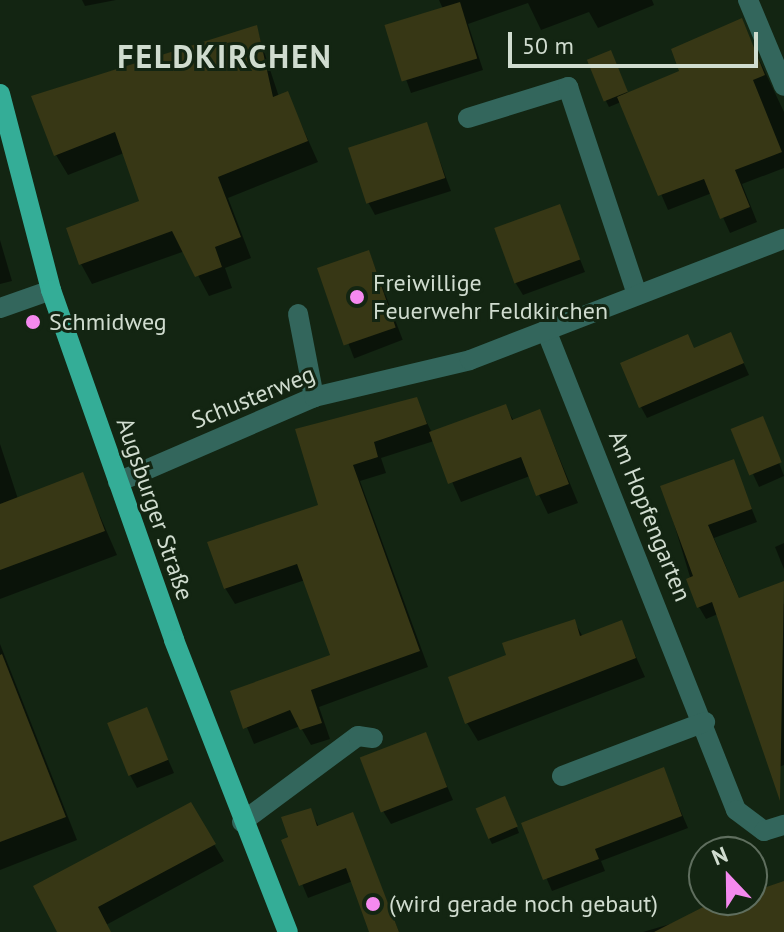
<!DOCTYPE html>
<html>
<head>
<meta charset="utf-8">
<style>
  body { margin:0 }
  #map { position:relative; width:784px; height:932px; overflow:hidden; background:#132512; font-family:"PT Sans",sans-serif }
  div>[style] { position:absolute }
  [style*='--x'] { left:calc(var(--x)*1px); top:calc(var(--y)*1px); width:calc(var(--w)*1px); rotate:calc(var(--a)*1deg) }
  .shadow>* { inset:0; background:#0007; transform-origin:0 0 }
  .building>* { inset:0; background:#373715; transform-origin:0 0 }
  .minor>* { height:20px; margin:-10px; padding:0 10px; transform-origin:10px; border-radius:10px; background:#33665c }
  .major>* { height:20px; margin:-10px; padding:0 10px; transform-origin:10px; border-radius:10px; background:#34ad97 }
  .dots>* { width:22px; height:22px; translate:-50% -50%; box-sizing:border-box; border:4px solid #132512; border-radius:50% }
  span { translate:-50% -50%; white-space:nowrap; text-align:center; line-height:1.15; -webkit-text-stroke:6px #132512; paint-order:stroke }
  .poi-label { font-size:24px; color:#d0dccf }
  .left { translate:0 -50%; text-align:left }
  .street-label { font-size:24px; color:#d0dccf }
  .district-label { font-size:32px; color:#d0dccf; font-weight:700; letter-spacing:2px }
  .north { position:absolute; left:688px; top:836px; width:80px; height:80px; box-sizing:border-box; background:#132512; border:2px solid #5f6e5e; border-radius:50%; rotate:338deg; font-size:22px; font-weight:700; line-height:32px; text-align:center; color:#d0dccf }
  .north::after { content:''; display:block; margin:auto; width:28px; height:36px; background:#f589ef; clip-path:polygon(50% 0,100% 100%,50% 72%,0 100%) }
  .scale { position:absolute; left:508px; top:32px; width:250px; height:36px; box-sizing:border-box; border:4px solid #d0dccf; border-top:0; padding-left:10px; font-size:24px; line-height:28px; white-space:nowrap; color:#d0dccf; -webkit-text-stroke:6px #132512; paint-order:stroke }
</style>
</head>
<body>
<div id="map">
  <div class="shadow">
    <div style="clip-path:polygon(82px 0,116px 0,85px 6px)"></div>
    <div style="clip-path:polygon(439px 0,652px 0,654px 5px,598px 28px,589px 12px,541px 30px,528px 3px,468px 24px,483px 70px,411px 93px,387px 27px,443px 9px)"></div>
    <div style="clip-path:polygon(741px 21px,784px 112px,784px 168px,742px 184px,757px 222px,730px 233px,712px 193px,668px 210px,621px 102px,609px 107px,606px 101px,613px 58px,628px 95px,682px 72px)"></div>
    <div style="clip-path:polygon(256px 27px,279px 97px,287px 93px,318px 162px,228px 198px,251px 258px,225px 268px,232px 288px,209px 296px,185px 251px,92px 284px,81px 264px,142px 203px,124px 153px,68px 175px,56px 155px)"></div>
    <div style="clip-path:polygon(426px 124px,451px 191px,375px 215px,368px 202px)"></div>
    <div style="clip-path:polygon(559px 206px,585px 272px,523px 295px,515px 282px)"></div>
    <div style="clip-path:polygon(0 240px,12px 281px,0 284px)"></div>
    <div style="left:369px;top:252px;width:94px;height:52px;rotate:69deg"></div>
    <div style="clip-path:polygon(736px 346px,749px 375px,647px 418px,641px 407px,695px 349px)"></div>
    <div style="clip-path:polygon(416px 400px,432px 433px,505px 406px,514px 421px,540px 411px,578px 503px,548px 514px,530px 476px,461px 502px,434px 441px,381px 458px,386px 473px,360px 481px,428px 667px,319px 707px,330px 739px,311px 745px,300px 726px,254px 744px,232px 692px,333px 656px,305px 580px,235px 604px,225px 588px,321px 507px,298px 430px)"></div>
    <div style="clip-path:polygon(762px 418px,784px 476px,759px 487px,733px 431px)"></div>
    <div style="clip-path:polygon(0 444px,18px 499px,82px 475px,117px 555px,0 599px)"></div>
    <div style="clip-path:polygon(733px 462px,757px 522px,714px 538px,740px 600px,784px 604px,784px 765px,774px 769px,718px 614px,706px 619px,699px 607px,663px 487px)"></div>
    <div style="clip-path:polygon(784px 543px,784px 569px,775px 547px)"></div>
    <div style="clip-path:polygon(574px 621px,583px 637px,621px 623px,645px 677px,478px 741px,467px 723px,509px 656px)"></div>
    <div style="clip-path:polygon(0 644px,77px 840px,0 870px)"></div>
    <div style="clip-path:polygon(146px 709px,174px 773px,137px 788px,130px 775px)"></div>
    <div style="clip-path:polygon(425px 735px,453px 800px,391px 824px,383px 811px)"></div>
    <div style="clip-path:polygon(663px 770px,688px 828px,601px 861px,605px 871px,552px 891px,523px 824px)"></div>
    <div style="clip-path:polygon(190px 804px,224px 861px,106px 925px,110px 932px,59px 932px)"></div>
    <div style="clip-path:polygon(508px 804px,519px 833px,492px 844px,489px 838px)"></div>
    <div style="clip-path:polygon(310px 810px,319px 827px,352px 814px,399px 932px,371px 932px,353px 881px,308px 898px,284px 841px)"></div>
    <div style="clip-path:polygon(784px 884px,784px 932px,643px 932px,752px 900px)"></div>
  </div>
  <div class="building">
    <div style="left:460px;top:2px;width:59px;height:79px;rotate:73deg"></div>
    <div style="clip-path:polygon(742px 18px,765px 75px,753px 80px,782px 152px,735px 170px,750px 207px,720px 219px,704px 179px,658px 196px,617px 97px,679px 71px,671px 49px)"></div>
    <div style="clip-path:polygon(257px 25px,273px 97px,288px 91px,308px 141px,218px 177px,241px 237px,215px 247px,222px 267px,195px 277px,172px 231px,79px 265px,66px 228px,139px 201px,115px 132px,54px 156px,31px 96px)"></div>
    <div style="left:611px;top:50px;width:45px;height:26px;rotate:68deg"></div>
    <div style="left:427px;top:122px;width:59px;height:83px;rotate:72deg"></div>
    <div style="left:560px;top:204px;width:59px;height:70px;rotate:70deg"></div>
    <div style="left:369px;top:250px;width:82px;height:55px;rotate:71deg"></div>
    <div style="clip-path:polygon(731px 332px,744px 363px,639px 408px,620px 363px,688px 334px,694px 348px)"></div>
    <div style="clip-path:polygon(417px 397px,427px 424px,374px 442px,378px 457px,353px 465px,420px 651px,311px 690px,322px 723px,300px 730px,290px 710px,243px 729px,230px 691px,330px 655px,297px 564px,224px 589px,207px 542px,318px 505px,295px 429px)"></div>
    <div style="clip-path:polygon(506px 404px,512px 420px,540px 409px,569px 484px,536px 496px,521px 457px,448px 484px,429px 432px)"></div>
    <div style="left:763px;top:416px;width:50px;height:35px;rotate:68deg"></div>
    <div style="clip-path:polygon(734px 459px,752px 509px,708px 525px,739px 598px,784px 581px,780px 801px,712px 602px,697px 608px,686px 579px,693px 576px,660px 486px)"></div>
    <div style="clip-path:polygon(83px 472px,105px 531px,0 570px,0 504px)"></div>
    <div style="clip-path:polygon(575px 619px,580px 636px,622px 620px,636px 658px,465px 724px,448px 677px,506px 655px,502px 643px)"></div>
    <div style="clip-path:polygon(2px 654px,66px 817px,0 842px,0 655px)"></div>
    <div style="left:147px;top:707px;width:57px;height:43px;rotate:68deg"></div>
    <div style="left:426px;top:732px;width:59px;height:71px;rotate:69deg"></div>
    <div style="clip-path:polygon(664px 767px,682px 816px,595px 849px,599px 859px,543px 880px,521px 823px)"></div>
    <div style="left:505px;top:796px;width:33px;height:32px;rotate:67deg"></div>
    <div style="clip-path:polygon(191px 802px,216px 844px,98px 907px,111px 932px,57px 932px,33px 886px)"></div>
    <div style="clip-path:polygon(311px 808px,317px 826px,353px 812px,399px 932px,369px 932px,346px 868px,299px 886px,281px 840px,288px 837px,281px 817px)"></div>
    <div style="clip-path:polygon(784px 881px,784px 932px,654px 932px,717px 900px,752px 900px,752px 892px)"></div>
  </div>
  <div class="minor">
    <div style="--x:748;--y:0;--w:93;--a:67.3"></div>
    <div style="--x:468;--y:118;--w:105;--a:-17.2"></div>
    <div style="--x:568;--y:87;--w:218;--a:71.6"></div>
    <div style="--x:0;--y:308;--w:54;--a:-19.4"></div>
    <div style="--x:298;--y:314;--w:85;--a:79.1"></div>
    <div style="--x:546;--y:330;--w:516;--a:68.4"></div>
    <div style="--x:736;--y:810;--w:35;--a:37"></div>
    <div style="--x:764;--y:831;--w:21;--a:-17"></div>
    <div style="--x:118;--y:482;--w:214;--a:-23.4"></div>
    <div style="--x:314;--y:397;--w:160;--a:-13.3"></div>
    <div style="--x:470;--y:360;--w:337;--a:-21.1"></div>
    <div style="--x:562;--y:776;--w:153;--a:-20.7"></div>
    <div style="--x:242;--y:822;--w:144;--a:-36.6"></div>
    <div style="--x:358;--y:736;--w:15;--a:8"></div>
  </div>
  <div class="major">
    <div style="--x:0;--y:94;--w:203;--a:75.4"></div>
    <div style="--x:51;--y:290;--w:371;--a:70.6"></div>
    <div style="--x:174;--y:640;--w:313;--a:68.7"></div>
  </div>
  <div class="dots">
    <div style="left:357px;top:297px;background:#f589ef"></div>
    <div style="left:33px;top:322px;background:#f589ef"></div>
    <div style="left:373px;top:904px;background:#f589ef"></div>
  </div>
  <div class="poi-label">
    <span class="left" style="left:373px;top:297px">Freiwillige<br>Feuerwehr Feldkirchen</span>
    <span class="left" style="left:49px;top:322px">Schmidweg</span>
    <span class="left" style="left:389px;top:904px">(wird gerade noch gebaut)</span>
  </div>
  <div class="street-label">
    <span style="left:253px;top:397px;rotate:-22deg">Schusterweg</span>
    <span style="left:155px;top:509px;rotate:71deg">Augsburger Straße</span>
    <span style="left:650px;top:516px;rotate:68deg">Am Hopfengarten</span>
  </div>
  <div class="district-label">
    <span style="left:225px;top:56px">FELDKIRCHEN</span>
  </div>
  <div class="north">N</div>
  <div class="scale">50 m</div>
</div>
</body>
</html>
